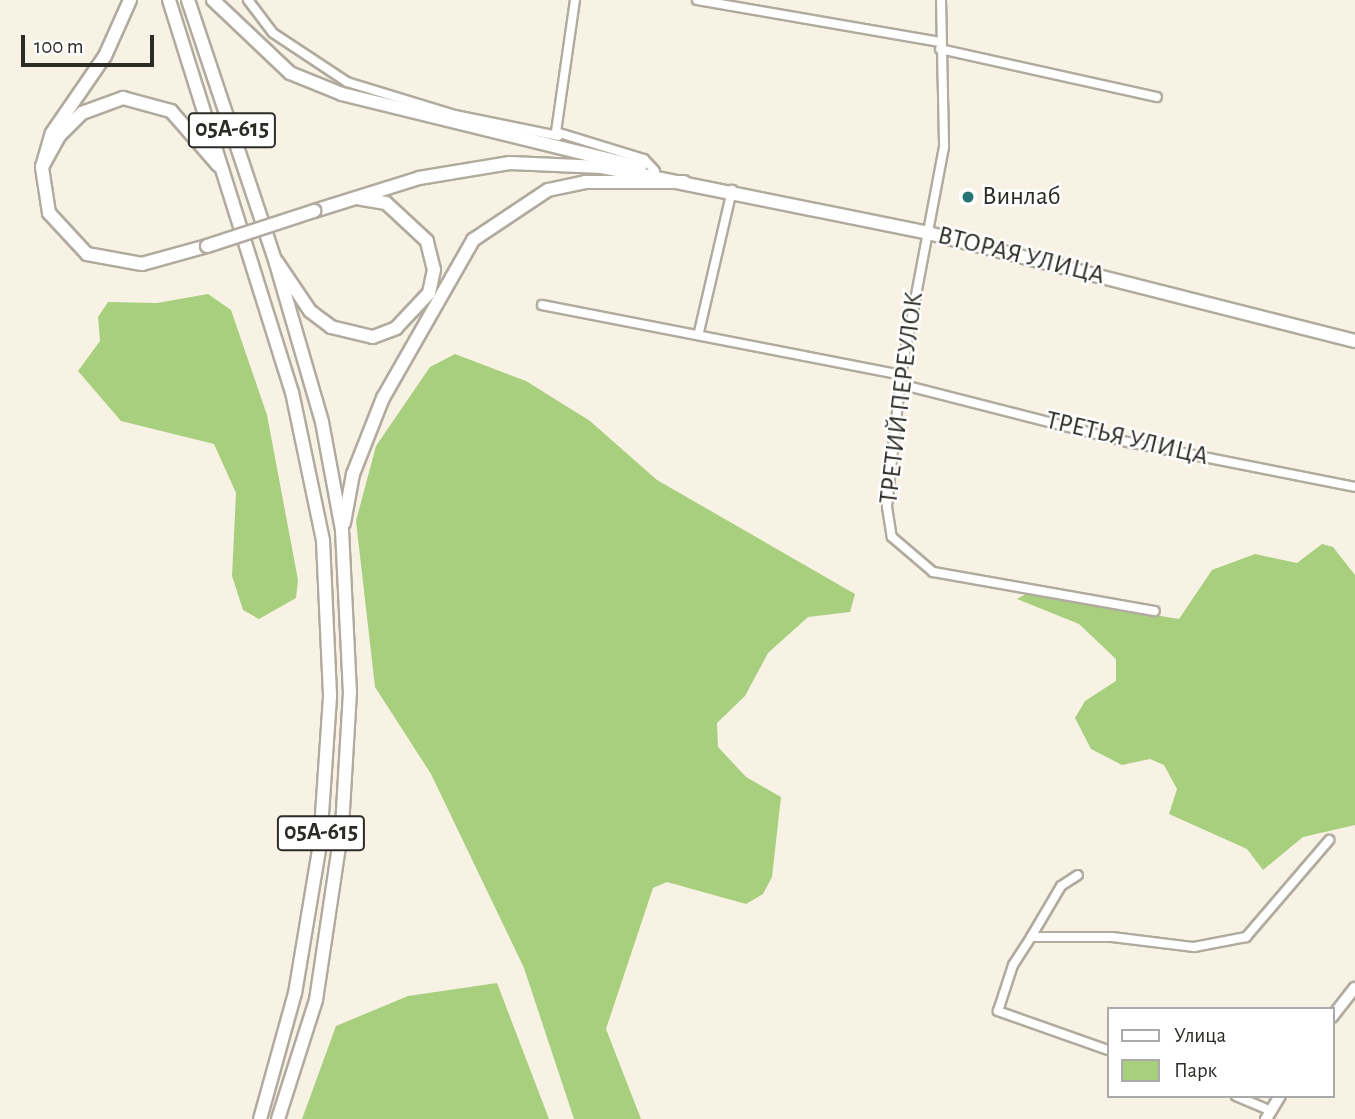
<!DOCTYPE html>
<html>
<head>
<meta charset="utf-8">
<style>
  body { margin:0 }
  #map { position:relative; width:1355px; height:1119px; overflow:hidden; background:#f8f2e5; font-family:"Alegreya Sans",sans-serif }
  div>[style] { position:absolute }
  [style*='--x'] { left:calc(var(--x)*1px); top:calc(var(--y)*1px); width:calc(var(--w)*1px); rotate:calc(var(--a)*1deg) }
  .green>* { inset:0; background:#a7cf7d }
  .roads { filter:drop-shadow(2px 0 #b1ab9f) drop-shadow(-2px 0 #b1ab9f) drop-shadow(0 2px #b1ab9f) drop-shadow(0 -2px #b1ab9f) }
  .minor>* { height:8px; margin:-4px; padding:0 4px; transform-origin:4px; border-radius:4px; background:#fff }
  .tertiary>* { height:10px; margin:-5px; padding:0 5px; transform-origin:5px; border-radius:5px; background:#fff }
  .primary>* { height:12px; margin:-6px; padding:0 6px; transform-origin:6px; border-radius:6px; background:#fff }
  .trunk>* { height:12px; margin:-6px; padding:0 6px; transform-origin:6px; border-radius:6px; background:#fff }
  .bridges { filter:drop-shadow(2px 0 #b1ab9f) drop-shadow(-2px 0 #b1ab9f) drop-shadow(0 2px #b1ab9f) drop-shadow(0 -2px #b1ab9f) }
  .primary-bridge>* { height:12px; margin:-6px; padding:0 6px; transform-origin:6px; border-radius:6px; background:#fff }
  .dots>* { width:19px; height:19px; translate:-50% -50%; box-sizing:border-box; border:4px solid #fff; border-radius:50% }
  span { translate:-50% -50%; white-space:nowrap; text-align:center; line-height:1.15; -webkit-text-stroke:5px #fff; paint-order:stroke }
  .shield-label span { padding:2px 5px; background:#fff; border:2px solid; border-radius:5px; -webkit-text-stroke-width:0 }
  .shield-label { font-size:24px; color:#2d2b26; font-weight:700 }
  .poi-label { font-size:26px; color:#2d2b26 }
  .left { translate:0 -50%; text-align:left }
  .street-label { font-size:26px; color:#2d2b26 }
  .legend { position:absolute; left:1107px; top:1007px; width:228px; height:91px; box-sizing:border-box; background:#fff; border:2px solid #abaaa8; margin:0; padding:9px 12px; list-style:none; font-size:21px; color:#2d2b26 }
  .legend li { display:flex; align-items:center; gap:14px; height:35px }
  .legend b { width:35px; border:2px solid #abaaa8 }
  .scale { position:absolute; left:21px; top:35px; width:133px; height:32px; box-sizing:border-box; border:4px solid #2d2b26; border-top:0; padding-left:9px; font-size:21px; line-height:24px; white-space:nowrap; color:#2d2b26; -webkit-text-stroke:5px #fff; paint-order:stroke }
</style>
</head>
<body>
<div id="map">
  <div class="green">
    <div style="clip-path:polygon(208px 294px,231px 310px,267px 415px,298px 580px,296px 598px,259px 619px,243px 610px,232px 576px,236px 493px,214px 444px,121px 421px,78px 371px,100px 341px,98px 317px,108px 302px,157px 303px)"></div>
    <div style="clip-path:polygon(455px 354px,526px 381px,590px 421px,657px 480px,855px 594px,850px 612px,808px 617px,768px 653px,745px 696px,717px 723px,718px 747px,746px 777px,781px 797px,772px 877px,763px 894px,746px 904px,667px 882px,653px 888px,606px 1029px,641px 1119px,574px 1119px,524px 968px,431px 774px,375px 687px,356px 521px,376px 446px,430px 367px)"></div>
    <div style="clip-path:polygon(1322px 544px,1333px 547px,1355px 575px,1355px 825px,1303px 837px,1263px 870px,1247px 849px,1169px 814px,1177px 789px,1164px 765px,1150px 759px,1122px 765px,1091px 749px,1075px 718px,1085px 701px,1116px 681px,1116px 659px,1079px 624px,1017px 599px,1026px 594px,1179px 619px,1212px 570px,1255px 554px,1297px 563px)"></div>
    <div style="clip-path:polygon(497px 983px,549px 1119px,302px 1119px,336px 1026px,408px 996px)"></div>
  </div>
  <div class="roads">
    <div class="minor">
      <div style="--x:248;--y:0;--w:41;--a:52.9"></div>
      <div style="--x:273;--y:33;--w:89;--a:33.5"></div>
      <div style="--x:347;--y:82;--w:113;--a:17"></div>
      <div style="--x:455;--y:115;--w:105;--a:11.5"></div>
      <div style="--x:575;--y:0;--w:133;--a:98.2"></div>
      <div style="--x:556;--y:132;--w:92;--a:17.1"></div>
      <div style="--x:644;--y:159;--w:16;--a:47"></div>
      <div style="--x:697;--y:0;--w:247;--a:9.8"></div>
      <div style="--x:941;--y:0;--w:147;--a:88.8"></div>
      <div style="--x:944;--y:147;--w:232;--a:100.7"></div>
      <div style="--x:901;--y:375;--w:133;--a:96.1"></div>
      <div style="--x:887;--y:507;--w:30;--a:81"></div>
      <div style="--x:892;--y:537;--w:54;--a:40.5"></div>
      <div style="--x:933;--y:572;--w:225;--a:10"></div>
      <div style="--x:940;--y:49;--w:222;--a:12.5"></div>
      <div style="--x:542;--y:305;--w:366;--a:11"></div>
      <div style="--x:699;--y:332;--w:146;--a:-76.9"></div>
      <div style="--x:900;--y:384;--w:235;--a:14.3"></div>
      <div style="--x:1128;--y:442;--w:231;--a:11.2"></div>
      <div style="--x:1031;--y:937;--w:59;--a:-59.5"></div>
      <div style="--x:1061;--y:886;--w:20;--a:-33"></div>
      <div style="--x:1108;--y:1050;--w:117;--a:-160.5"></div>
      <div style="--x:998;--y:1011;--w:48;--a:-71.9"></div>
      <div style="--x:1013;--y:965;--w:33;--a:-57"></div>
      <div style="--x:1031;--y:937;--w:81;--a:0"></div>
      <div style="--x:1112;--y:937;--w:83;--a:7"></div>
      <div style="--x:1194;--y:947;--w:53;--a:-10.9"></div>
      <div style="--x:1246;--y:937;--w:128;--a:-49.4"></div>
      <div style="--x:1236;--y:1096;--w:38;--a:23"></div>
    </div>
    <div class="tertiary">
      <div style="--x:1332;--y:1017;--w:37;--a:-52"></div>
      <div style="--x:1266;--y:1119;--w:27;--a:-59"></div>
    </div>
    <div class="primary">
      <div style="--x:213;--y:0;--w:106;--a:43.5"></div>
      <div style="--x:290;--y:73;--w:56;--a:22"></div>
      <div style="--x:342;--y:94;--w:307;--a:13.8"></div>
      <div style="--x:314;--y:211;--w:110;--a:-17.4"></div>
      <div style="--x:419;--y:178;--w:92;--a:-9.4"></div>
      <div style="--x:510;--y:163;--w:92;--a:2.5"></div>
      <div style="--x:602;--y:167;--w:333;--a:11.4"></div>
      <div style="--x:928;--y:233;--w:440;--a:14.2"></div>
      <div style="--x:207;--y:246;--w:67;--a:164.5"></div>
      <div style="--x:142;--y:264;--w:56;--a:-169.7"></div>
      <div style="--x:87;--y:254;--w:56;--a:-132.8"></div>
      <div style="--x:49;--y:213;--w:47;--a:-98.7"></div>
      <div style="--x:42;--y:167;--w:35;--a:-61"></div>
      <div style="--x:59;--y:136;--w:33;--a:-45"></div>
      <div style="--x:82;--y:113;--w:44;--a:-20.1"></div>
      <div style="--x:123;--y:98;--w:50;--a:15.2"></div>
      <div style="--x:171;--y:111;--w:72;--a:49"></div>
      <div style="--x:277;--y:262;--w:59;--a:56"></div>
      <div style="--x:310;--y:311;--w:26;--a:37"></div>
      <div style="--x:331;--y:327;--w:43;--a:13.4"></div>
      <div style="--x:373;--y:337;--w:25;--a:-21"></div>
      <div style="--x:396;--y:328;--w:48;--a:-46.7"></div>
      <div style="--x:429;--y:293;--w:24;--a:-78"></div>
      <div style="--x:434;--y:270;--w:30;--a:-104"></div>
      <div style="--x:427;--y:241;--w:56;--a:-137.2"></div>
      <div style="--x:386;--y:203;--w:26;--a:-171"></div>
    </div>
    <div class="trunk">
      <div style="--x:169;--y:0;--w:411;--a:72.6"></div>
      <div style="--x:292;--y:392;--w:152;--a:78.2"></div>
      <div style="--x:323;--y:541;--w:156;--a:87.4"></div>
      <div style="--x:330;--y:697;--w:147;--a:93.9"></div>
      <div style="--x:320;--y:844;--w:151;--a:99.5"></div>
      <div style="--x:295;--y:993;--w:131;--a:105.5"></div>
      <div style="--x:188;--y:0;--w:274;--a:71.5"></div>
      <div style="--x:275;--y:260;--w:169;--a:73.8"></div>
      <div style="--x:322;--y:422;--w:110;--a:79.5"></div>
      <div style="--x:342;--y:530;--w:162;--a:87.2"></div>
      <div style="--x:350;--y:692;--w:134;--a:93.4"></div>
      <div style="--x:342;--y:826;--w:176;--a:98.5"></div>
      <div style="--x:316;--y:1000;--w:125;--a:107.7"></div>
      <div style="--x:42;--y:167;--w:35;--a:-74"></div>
      <div style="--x:52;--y:133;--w:93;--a:-55.5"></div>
      <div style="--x:105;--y:56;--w:61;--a:-65.9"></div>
      <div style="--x:344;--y:523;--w:50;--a:-79.6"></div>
      <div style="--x:353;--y:474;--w:82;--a:-68.5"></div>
      <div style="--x:383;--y:398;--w:182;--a:-60.3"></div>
      <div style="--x:473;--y:240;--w:90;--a:-33.7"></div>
      <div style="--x:548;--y:190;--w:38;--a:-12"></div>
      <div style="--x:585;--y:182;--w:99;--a:0"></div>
    </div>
  </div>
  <div class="bridges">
    <div class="primary-bridge">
      <div style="--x:207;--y:246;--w:113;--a:-18.1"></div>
    </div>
  </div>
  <div class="dots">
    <div style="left:968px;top:197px;background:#287376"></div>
  </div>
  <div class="shield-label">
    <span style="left:232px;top:130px">05А-615</span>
    <span style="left:321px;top:833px">05А-615</span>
  </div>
  <div class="poi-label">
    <span class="left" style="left:982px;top:197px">Винлаб</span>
  </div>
  <div class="street-label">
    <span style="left:1021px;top:256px;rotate:14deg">ВТОРАЯ УЛИЦА</span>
    <span style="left:902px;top:398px;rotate:-83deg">ТРЕТИЙ ПЕРЕУЛОК</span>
    <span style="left:1127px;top:439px;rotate:13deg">ТРЕТЬЯ УЛИЦА</span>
  </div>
  <ul class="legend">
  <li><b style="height:9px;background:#fff"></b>Улица</li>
  <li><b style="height:19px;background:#a7cf7d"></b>Парк</li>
  </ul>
  <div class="scale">100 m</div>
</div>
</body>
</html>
